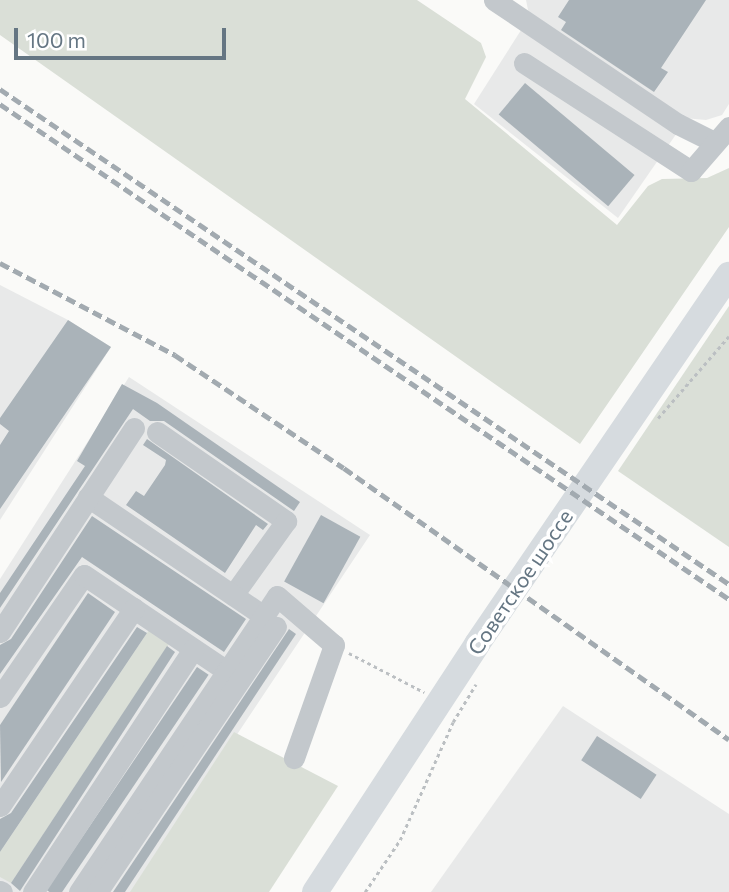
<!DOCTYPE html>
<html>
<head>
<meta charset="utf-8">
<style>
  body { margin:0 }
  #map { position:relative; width:729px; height:892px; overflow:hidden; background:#fafaf8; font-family:Commissioner,sans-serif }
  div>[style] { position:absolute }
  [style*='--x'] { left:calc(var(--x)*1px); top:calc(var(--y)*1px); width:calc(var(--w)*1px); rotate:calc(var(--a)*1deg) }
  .built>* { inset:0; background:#e8e9e9 }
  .green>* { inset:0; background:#dadfd7 }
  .building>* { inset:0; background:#aab3b9; transform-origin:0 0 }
  .path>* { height:2.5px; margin-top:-1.25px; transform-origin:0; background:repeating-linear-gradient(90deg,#bbbfc2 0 3.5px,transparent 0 7px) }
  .minor>* { height:21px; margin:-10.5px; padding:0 10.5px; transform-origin:10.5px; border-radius:10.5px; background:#c3c8cc }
  .major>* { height:26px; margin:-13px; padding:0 13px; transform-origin:13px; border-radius:13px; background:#d6dbdf }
  .rail>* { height:4.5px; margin-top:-2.25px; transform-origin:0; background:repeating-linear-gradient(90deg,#a2aab0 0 10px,transparent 0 15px) }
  span { translate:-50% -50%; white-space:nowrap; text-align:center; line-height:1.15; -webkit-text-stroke:7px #fff; paint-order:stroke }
  .street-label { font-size:21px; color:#657683 }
  .scale { position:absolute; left:14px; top:28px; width:212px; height:32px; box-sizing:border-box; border:4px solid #657683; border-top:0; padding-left:9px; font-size:21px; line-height:24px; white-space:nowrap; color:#657683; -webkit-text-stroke:5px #fff; paint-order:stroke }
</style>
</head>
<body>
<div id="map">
  <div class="built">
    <div style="clip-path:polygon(526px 0,729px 0,729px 104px,722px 115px,706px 120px,684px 118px,529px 15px)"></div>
    <div style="clip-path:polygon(523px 27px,679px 130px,618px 218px,474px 104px)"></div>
    <div style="clip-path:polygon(0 285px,68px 320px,111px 347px,0 520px)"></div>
    <div style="clip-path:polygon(129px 377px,370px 535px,132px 892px,0 892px,0 579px)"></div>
    <div style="clip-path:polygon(563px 706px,729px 814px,729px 892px,431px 892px)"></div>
  </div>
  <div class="green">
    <div style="clip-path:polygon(0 0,417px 0,481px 43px,486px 57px,465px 99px,617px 225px,648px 186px,662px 179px,707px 178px,729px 168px,729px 227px,580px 444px,0 35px)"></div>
    <div style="clip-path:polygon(729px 306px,729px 547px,618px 471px)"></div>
    <div style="clip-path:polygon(149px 630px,169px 644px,11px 883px,0 877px,0 852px)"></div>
    <div style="clip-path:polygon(234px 732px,338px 786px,269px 892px,130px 892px)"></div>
  </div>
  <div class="building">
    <div style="clip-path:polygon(569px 0,706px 0,661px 68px,668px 72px,654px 92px,561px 30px,566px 22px,558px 17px)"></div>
    <div style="left:525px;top:83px;width:143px;height:41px;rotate:40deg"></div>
    <div style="clip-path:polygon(68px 320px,111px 347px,0 509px,0 445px,9px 431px,0 424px,0 418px)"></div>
    <div style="clip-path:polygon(122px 384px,157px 403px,300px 502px,294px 511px,164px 421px,150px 421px,133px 409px,0 608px,0 593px,85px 466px,77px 461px)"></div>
    <div style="clip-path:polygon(147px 439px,268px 524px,263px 530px,256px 525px,225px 573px,126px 505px,136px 491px,144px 496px,165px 465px,166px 460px,143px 445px)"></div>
    <div style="left:321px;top:515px;width:45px;height:76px;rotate:29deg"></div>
    <div style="clip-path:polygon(92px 516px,246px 619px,224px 652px,82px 557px,0 674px,0 645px,11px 639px)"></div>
    <div style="clip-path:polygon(88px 593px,115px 612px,1px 782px,0 725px)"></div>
    <div style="clip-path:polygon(137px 627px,147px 633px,0 852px,0 819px,11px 813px)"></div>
    <div style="clip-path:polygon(289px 629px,296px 634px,125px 892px,113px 892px)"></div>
    <div style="clip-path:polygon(167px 646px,175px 652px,20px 891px,11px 883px)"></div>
    <div style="left:197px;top:667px;width:14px;height:269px;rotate:34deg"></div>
    <div style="left:597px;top:736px;width:71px;height:29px;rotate:33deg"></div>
  </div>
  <div class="path">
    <div style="--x:658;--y:418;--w:108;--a:-49.1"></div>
    <div style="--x:349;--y:653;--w:85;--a:27.5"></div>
    <div style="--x:365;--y:892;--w:63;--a:-56.1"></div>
    <div style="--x:400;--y:840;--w:129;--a:-65.8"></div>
    <div style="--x:453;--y:722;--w:44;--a:-58.8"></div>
  </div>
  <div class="minor">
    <div style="--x:494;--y:0;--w:222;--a:34"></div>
    <div style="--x:678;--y:124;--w:40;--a:26.6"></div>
    <div style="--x:524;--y:63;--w:199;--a:32.9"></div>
    <div style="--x:691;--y:171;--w:58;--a:-49.2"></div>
    <div style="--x:157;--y:432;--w:157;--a:34.6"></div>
    <div style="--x:286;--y:521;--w:91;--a:125.6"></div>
    <div style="--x:88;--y:497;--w:212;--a:34.1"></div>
    <div style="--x:0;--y:632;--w:244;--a:-56.7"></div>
    <div style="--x:0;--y:697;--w:148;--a:-55.5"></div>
    <div style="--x:84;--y:575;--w:172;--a:33.9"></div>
    <div style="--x:0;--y:806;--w:239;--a:-55.9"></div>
    <div style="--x:0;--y:891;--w:2;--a:27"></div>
    <div style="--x:33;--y:892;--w:291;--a:-56.6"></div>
    <div style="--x:79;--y:892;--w:356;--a:-56.2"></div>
    <div style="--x:277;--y:596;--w:75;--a:40.7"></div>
    <div style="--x:334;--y:645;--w:120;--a:109.5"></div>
    <div style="--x:97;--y:892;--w:320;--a:-56"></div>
  </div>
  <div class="major">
    <div style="--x:315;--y:892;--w:296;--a:-56.8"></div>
    <div style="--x:477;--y:644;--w:447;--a:-55.7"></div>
  </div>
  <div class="rail">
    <div style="--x:0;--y:89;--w:881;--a:34.18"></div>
    <div style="--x:0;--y:104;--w:881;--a:34.18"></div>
    <div style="--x:0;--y:263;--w:198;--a:27.7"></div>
    <div style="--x:175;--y:355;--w:203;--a:33.8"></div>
    <div style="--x:344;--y:468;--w:471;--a:35.2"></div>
  </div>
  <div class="street-label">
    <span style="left:520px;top:582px;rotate:-56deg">Советское шоссе</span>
  </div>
  <div class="scale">100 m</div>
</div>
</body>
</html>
